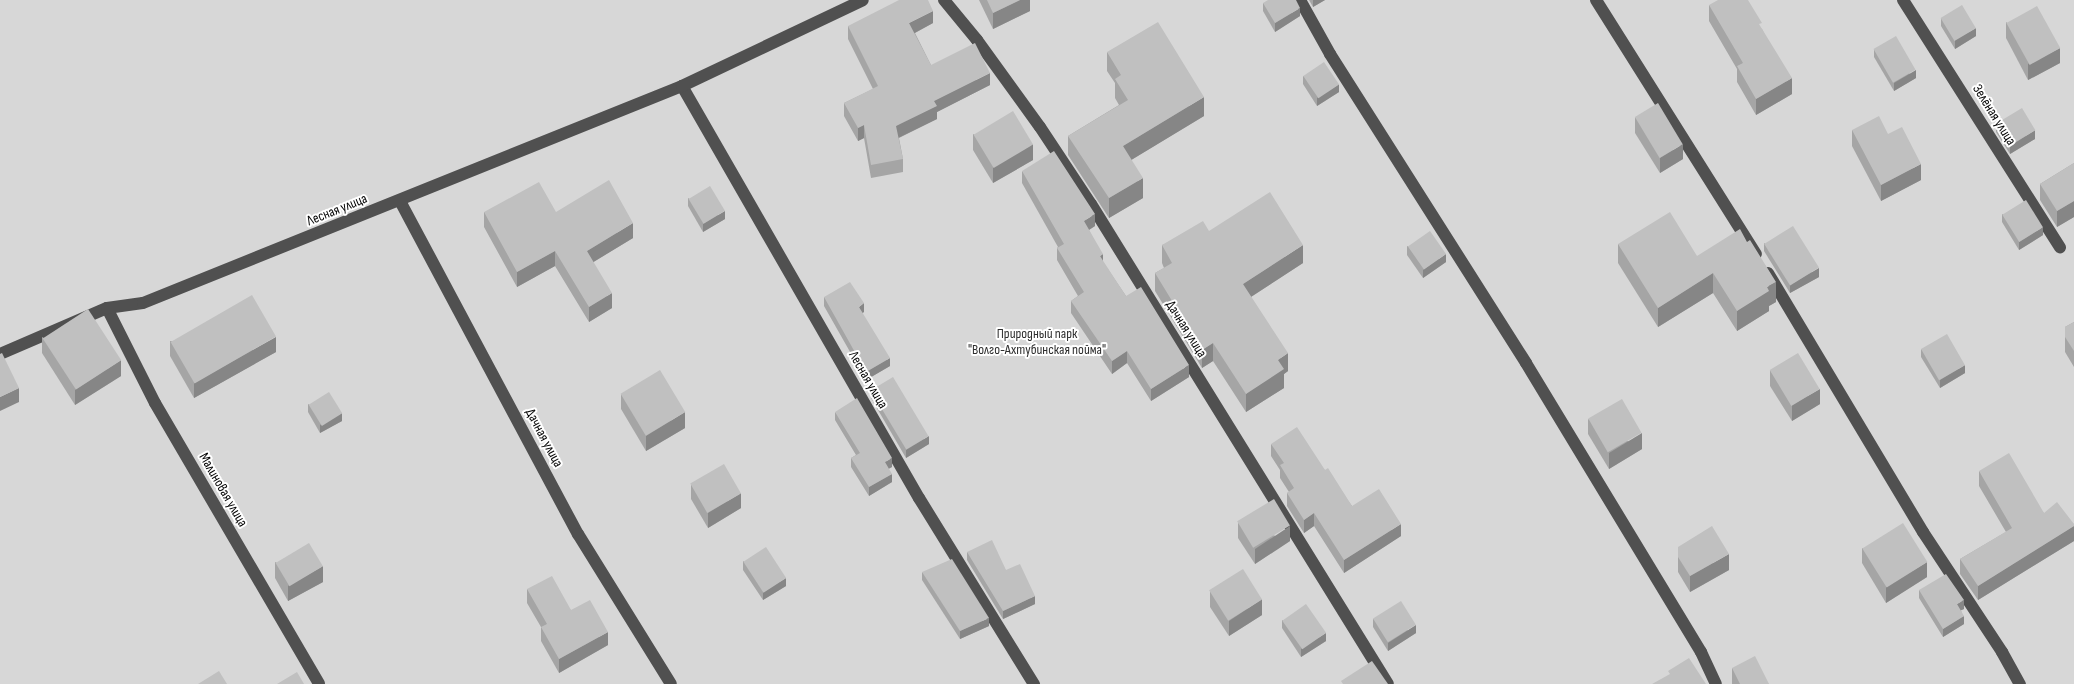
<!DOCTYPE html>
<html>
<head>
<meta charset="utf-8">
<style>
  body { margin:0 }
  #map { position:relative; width:2074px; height:684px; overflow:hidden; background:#fff; font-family:"Sofia Sans Condensed",sans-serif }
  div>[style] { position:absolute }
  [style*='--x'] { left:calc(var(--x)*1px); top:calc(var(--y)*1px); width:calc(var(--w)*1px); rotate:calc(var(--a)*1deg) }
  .green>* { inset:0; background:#d7d7d7; transform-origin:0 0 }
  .minor>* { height:12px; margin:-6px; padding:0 6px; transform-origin:6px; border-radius:6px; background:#505050 }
  .wall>* { inset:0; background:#a5a5a5 }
  .shaded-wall>* { inset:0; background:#868686 }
  .building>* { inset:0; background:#c0c0c0; transform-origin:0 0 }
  span { translate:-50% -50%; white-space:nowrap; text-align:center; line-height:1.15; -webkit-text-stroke:4px #fff; paint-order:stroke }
  .street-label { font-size:14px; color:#000 }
  .park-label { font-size:14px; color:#2e2e2e }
</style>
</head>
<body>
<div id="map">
  <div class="green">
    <div style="left:0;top:0;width:2074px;height:684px"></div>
  </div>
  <div class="minor">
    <div style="--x:944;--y:0;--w:52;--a:50.5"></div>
    <div style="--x:977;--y:40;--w:107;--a:54.1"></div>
    <div style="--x:1040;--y:127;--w:92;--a:56.5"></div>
    <div style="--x:1091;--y:204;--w:564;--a:58.25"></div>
    <div style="--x:1300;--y:0;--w:62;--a:60.9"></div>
    <div style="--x:1330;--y:54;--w:366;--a:57.6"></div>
    <div style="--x:1526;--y:363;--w:338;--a:58.8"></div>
    <div style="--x:1701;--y:652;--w:35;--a:65"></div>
    <div style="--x:1596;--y:0;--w:300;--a:57.8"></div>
    <div style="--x:1903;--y:0;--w:293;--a:57.6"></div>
    <div style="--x:682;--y:86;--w:475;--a:60.1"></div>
    <div style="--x:919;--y:498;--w:219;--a:58.3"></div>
    <div style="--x:400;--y:201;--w:378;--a:61.9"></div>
    <div style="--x:578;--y:534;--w:176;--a:58.2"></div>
    <div style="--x:1768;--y:273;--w:302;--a:59.1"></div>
    <div style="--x:1923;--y:532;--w:144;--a:56.6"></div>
    <div style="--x:2002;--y:652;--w:37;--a:61"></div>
    <div style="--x:107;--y:308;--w:106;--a:63.2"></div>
    <div style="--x:155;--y:403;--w:325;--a:59.7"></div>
    <div style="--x:0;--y:354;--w:116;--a:-23.3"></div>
    <div style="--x:107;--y:308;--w:36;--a:-8"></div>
    <div style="--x:143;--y:303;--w:581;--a:-21.93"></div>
    <div style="--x:682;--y:86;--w:200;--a:-25.4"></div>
  </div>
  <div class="wall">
    <div style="clip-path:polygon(979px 0,1030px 0,1030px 11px,993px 29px)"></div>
    <div style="clip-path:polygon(1309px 0,1325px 0,1313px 7px)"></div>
    <div style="clip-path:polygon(1263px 3px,1300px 16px,1275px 32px,1263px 11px)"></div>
    <div style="clip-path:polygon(1709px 5px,1762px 29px,1792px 94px,1756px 115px,1737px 82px,1737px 69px,1709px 21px)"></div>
    <div style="clip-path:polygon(1941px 18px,1976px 36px,1955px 49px,1941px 26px)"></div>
    <div style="clip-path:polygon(2006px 22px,2060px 63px,2028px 80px,2006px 38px)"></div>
    <div style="clip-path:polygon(933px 23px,915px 33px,931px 65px,990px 85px,937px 112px,937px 119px,899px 138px,903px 159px,903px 172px,871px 178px,864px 138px,858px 141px,844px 116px,844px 103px,873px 89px,848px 39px,848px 26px)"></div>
    <div style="clip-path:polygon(1874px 49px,1916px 78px,1894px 91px,1874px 57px)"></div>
    <div style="clip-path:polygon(1107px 52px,1204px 116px,1131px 160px,1143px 198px,1109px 218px,1068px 155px,1068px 136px,1119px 105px,1115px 98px,1115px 83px,1107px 71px)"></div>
    <div style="clip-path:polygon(1303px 76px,1339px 92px,1317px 106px,1303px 84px)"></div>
    <div style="clip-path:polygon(1635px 117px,1683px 159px,1660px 173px,1635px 133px)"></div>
    <div style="clip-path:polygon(1996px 124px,2035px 139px,2010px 154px,1996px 132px)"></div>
    <div style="clip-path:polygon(1852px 130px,1888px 134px,1921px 180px,1881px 201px,1852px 146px)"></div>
    <div style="clip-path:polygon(973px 134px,1033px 160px,993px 183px,973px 150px)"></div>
    <div style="clip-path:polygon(2074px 163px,2074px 217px,2057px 227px,2040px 200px,2040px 184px)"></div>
    <div style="clip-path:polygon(1022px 171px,1095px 226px,1089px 230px,1103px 262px,1126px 296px,1189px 377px,1151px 401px,1127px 363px,1112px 374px,1071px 313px,1071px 301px,1078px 296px,1057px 260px,1057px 248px,1058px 247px,1022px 183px)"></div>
    <div style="clip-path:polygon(688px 198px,725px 219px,703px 232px,688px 206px)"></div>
    <div style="clip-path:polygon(484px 212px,556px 212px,633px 238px,593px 262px,612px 308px,589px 322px,555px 266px,517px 287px,484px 227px)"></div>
    <div style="clip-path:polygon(2002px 214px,2043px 235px,2019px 250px,2002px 222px)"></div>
    <div style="clip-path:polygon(1209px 231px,1303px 263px,1251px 297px,1288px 371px,1284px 374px,1284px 388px,1246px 412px,1213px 361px,1202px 368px,1155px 291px,1155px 273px,1164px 268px,1162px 263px,1162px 245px)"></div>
    <div style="clip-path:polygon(1764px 243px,1819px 277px,1790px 293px,1764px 251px)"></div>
    <div style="clip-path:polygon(1618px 244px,1697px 256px,1776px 302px,1769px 306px,1769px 311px,1737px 331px,1713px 293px,1658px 327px,1618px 263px)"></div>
    <div style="clip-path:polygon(1407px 246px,1446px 262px,1423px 278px,1407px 255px)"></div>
    <div style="clip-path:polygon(824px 297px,864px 312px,862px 313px,890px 366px,866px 380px,824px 306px)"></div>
    <div style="clip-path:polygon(2074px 322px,2074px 367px,2065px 352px,2065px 327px)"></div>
    <div style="clip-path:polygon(42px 337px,121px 376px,75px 405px,42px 353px)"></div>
    <div style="clip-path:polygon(170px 341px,276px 352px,194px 398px,170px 356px)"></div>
    <div style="clip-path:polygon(1921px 349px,1965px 373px,1940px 388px,1921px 357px)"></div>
    <div style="clip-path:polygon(1770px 370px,1820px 404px,1792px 421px,1770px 386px)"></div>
    <div style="clip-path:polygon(871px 390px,929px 444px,906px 458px,871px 398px)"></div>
    <div style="clip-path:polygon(621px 394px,685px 428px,646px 451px,621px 409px)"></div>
    <div style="clip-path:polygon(308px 404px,342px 421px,320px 433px,308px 412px)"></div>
    <div style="clip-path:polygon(835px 412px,892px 467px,888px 468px,892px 482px,869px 496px,851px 467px,851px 458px,856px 455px,835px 420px)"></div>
    <div style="clip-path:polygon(1588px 419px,1642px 449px,1609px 469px,1588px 434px)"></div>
    <div style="clip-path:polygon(1271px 444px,1325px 470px,1352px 506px,1401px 536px,1344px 573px,1314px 526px,1304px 533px,1287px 506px,1287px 493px,1289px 492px,1280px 478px,1280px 470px,1271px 456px)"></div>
    <div style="clip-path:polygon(1979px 471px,2044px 513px,2074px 524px,2074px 541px,1978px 600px,1960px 574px,1960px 559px,2006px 532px,1979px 486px)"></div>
    <div style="clip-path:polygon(691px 484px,741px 508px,708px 528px,691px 499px)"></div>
    <div style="clip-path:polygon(1238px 523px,1290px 541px,1255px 564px,1238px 538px)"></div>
    <div style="clip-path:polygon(1678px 547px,1729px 570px,1690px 592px,1678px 572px)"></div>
    <div style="clip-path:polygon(1862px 548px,1927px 577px,1886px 603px,1862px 563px)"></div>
    <div style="clip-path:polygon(967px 552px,1006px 570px,1035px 604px,1003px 619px,967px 560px)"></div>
    <div style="clip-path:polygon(743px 561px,786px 586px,763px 600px,743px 570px)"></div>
    <div style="clip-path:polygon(275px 562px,323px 582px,288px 601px,275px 578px)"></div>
    <div style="clip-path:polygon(922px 572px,989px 626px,960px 639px,922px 580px)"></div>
    <div style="clip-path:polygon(527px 589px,571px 610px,608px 645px,559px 673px,541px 641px,541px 627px,527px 603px)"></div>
    <div style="clip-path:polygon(1919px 590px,1964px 609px,1961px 610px,1964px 624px,1943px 637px,1919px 598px)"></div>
    <div style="clip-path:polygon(1210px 591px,1262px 615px,1229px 636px,1210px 607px)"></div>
    <div style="clip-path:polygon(1373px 619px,1416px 633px,1388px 651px,1373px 627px)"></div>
    <div style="clip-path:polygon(1282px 620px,1326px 641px,1301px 657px,1282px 628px)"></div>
    <div style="clip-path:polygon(1732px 668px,1769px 684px,1732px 684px)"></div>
  </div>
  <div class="shaded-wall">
    <div style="clip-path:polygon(1020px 0,1030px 0,1030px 11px,993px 29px,993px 13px)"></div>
    <div style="clip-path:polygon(1313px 0,1325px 0,1313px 7px)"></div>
    <div style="clip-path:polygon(1300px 8px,1300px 16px,1275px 32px,1275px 23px)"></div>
    <div style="clip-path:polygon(933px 11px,933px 23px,909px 36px,909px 23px)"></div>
    <div style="clip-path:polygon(1976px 28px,1976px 36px,1955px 49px,1955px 40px)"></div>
    <div style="clip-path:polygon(2060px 48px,2060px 63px,2028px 80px,2028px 64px)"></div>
    <div style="clip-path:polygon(1916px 70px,1916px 78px,1894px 91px,1894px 83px)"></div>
    <div style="clip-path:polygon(990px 73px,990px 85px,937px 112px,937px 119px,896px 139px,896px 126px,934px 101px)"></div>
    <div style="clip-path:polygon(1792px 78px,1792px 94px,1756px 115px,1756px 99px)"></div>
    <div style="clip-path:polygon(1339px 84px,1339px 92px,1317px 106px,1317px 98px)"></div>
    <div style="clip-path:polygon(1204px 97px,1204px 116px,1123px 165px,1123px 146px)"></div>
    <div style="clip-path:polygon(864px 125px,864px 138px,858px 141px,858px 128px)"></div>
    <div style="clip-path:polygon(2035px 130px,2035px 139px,2010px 154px,2010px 146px)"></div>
    <div style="clip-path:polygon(1033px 144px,1033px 160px,993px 183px,993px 167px)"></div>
    <div style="clip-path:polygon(1683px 144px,1683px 159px,1660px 173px,1660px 158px)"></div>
    <div style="clip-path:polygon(1921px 164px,1921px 180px,1881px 201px,1881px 185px)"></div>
    <div style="clip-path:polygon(1143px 178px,1143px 198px,1109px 218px,1109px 198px)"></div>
    <div style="clip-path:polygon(2074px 201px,2074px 217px,2057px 227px,2057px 211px)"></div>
    <div style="clip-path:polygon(725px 211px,725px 219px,703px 232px,703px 224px)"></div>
    <div style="clip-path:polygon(1095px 214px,1095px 226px,1084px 233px,1084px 221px)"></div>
    <div style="clip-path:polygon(633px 223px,633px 238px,587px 266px,587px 251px)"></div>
    <div style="clip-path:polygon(2043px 227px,2043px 235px,2019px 250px,2019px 242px)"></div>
    <div style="clip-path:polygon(1303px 245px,1303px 263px,1243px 302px,1243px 284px)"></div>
    <div style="clip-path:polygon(555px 251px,555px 266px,517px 287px,517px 272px)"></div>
    <div style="clip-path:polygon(1103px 254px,1103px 266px,1100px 256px)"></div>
    <div style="clip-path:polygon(1446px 254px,1446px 262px,1423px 278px,1423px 270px)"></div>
    <div style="clip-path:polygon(1819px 268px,1819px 277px,1790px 293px,1790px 285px)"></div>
    <div style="clip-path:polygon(1713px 273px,1713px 293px,1658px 327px,1658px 308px)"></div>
    <div style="clip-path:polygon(1776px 282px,1776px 302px,1769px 306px,1769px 311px,1737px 331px,1737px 311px,1767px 287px)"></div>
    <div style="clip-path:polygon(612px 293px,612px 308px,589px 322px,589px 307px)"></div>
    <div style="clip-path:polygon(864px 303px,864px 312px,859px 315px,859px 307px)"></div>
    <div style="clip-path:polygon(276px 337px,276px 352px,194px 398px,194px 383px)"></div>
    <div style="clip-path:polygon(1213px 343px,1213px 361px,1202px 368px,1202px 350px)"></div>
    <div style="clip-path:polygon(1127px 351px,1127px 363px,1112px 374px,1112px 361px)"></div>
    <div style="clip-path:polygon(1288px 353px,1288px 371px,1284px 374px,1284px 388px,1246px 412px,1246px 394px,1278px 360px)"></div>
    <div style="clip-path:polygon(890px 358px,890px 366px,866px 380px,866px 372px)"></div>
    <div style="clip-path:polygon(121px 360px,121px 376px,75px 405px,75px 390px)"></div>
    <div style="clip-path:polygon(1189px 365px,1189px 377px,1151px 401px,1151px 389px)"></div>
    <div style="clip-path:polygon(1965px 365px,1965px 373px,1940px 388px,1940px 380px)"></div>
    <div style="clip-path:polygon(19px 388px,19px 402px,0 411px,0 397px)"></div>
    <div style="clip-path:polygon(1820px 389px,1820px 404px,1792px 421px,1792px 405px)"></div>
    <div style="clip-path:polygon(685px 412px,685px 428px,646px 451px,646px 436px)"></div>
    <div style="clip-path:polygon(342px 413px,342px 421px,320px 433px,320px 425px)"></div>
    <div style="clip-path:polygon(1642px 433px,1642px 449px,1609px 469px,1609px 453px)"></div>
    <div style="clip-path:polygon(929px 436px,929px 444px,906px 458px,906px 450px)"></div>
    <div style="clip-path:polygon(892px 458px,892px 467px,885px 471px,885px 462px)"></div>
    <div style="clip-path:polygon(892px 474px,892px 482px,869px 496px,869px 487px)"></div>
    <div style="clip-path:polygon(741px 493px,741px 508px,708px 528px,708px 513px)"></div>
    <div style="clip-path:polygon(1314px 513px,1314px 526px,1304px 533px,1304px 520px)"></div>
    <div style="clip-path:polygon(1401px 524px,1401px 536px,1344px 573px,1344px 560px)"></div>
    <div style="clip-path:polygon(1290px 526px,1290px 541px,1255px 564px,1255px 549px)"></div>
    <div style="clip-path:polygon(2074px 526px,2074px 541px,1978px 600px,1978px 586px)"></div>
    <div style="clip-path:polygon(1729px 554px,1729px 570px,1690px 592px,1690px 576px)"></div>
    <div style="clip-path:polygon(1927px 562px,1927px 577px,1886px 603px,1886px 587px)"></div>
    <div style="clip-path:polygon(323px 566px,323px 582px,288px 601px,288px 586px)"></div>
    <div style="clip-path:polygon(786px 578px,786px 586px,763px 600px,763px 592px)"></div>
    <div style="clip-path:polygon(1035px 596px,1035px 604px,1003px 619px,1003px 611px)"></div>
    <div style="clip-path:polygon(1262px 599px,1262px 615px,1229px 636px,1229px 621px)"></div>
    <div style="clip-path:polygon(1964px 600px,1964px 609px,1957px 612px,1957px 604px)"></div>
    <div style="clip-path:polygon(1964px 616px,1964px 624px,1943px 637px,1943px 629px)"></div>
    <div style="clip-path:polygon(989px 618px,989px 626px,960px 639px,960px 631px)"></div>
    <div style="clip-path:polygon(1416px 625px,1416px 633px,1388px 651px,1388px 643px)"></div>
    <div style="clip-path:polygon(608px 632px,608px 645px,559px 673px,559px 659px)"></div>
    <div style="clip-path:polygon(1326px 633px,1326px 641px,1301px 657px,1301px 649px)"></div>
  </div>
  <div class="building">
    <div style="clip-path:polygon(899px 0,928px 0,933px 11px,909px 23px,931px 65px,975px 43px,990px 73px,934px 101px,937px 106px,896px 126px,903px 159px,871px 165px,864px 125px,858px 128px,844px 103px,878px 86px,848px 26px)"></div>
    <div style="clip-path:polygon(987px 0,1020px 0,993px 13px)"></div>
    <div style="clip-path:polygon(1268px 0,1296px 0,1300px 8px,1275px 23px,1263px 3px)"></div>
    <div style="clip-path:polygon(1718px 0,1748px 0,1762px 23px,1759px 24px,1792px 78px,1756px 99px,1737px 66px,1743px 63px,1709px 5px)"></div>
    <div style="left:1962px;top:5px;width:27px;height:25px;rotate:59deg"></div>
    <div style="left:2037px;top:6px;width:48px;height:35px;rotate:61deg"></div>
    <div style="clip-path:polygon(1158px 22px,1204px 97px,1123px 146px,1143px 178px,1109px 198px,1068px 136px,1128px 100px,1115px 79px,1121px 75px,1107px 52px)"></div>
    <div style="left:1896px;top:36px;width:39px;height:26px;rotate:60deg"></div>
    <div style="left:1324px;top:62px;width:27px;height:25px;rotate:56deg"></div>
    <div style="left:1658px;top:103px;width:48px;height:27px;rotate:59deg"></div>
    <div style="left:2022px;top:108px;width:26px;height:31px;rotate:59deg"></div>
    <div style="left:1013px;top:111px;width:39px;height:46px;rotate:59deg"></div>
    <div style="clip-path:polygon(1879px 116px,1888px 134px,1902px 127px,1921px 164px,1881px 185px,1852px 130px)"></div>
    <div style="clip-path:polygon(1054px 151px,1095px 214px,1084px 221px,1103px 254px,1100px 256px,1126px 296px,1141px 287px,1189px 365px,1151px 389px,1127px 351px,1112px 361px,1071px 301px,1084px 292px,1057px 248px,1064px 244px,1022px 171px)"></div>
    <div style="clip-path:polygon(2074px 163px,2074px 201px,2057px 211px,2040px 184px)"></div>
    <div style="clip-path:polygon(609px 180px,633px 223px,587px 251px,612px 293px,589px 307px,555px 251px,517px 272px,484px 212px,539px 182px,556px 212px)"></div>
    <div style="left:710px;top:186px;width:29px;height:25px;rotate:59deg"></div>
    <div style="clip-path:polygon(1270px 192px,1303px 245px,1243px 284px,1288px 353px,1278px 360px,1284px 369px,1246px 394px,1213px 343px,1202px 350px,1155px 273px,1172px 263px,1162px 245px,1203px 221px,1209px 231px)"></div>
    <div style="left:2026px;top:200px;width:32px;height:28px;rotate:58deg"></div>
    <div style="clip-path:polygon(1670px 212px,1697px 256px,1740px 229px,1747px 242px,1750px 240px,1776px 282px,1767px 287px,1769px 291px,1737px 311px,1713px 273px,1658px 308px,1618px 244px)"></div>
    <div style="left:1793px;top:226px;width:49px;height:34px;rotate:58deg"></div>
    <div style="left:1430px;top:231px;width:28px;height:27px;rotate:55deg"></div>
    <div style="clip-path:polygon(850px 282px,864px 303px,859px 307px,890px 358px,866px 372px,824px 297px)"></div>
    <div style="left:252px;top:295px;width:48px;height:94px;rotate:60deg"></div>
    <div style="left:88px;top:309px;width:61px;height:54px;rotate:57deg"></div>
    <div style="clip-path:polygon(2074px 322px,2074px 351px,2065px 337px,2065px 327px)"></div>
    <div style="left:1947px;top:334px;width:36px;height:30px;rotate:60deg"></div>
    <div style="clip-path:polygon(2px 353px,19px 388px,0 397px,0 354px)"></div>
    <div style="left:1798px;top:353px;width:42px;height:33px;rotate:59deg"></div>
    <div style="left:660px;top:370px;width:49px;height:46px;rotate:59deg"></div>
    <div style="left:893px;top:377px;width:69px;height:26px;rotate:59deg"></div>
    <div style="left:329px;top:392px;width:25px;height:24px;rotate:58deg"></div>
    <div style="clip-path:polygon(857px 398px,892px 458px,885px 462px,892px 474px,869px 487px,851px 458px,860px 453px,835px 412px)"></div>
    <div style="left:1622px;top:399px;width:39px;height:39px;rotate:60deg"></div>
    <div style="clip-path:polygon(1297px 427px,1325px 470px,1328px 468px,1352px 506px,1379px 489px,1401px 524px,1344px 560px,1314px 513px,1304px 520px,1287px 493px,1294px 488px,1280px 465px,1284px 463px,1271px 444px)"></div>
    <div style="clip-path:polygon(2009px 453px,2044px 513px,2057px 502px,2074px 524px,2074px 526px,1978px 586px,1960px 559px,2012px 528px,1979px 471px)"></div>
    <div style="left:724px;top:464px;width:34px;height:39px;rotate:60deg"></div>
    <div style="left:1274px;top:499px;width:31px;height:43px;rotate:59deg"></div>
    <div style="left:1903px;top:523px;width:46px;height:48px;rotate:58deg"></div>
    <div style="clip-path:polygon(1712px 526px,1729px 554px,1690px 576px,1678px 557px,1678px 547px)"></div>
    <div style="clip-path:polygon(992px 540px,1006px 570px,1020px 564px,1035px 596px,1003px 611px,967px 552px)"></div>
    <div style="left:309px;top:543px;width:27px;height:39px;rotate:59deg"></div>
    <div style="left:766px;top:547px;width:37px;height:27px;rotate:57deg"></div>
    <div style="clip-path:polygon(952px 559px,989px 618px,960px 631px,922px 572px)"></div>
    <div style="left:1243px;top:569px;width:36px;height:40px;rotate:58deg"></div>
    <div style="clip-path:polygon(1946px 574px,1964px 600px,1957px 604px,1964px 616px,1943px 629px,1919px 590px)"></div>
    <div style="clip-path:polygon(552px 576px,571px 610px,590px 600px,608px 632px,559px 659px,541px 627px,547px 624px,527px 589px)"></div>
    <div style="left:1401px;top:601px;width:28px;height:33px;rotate:58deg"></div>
    <div style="left:1306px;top:604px;width:35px;height:29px;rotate:55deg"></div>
    <div style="clip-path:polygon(1755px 656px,1769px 684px,1740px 684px,1732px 668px)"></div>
    <div style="clip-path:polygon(1689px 658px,1706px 684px,1652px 684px,1670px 674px,1668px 671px)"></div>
    <div style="clip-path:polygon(1372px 661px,1388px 684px,1343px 684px,1341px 681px)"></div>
    <div style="clip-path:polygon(219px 671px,227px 684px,198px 684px)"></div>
    <div style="clip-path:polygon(297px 672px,304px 684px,277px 684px)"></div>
  </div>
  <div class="street-label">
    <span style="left:1994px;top:115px;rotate:58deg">Зелёная улица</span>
    <span style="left:337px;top:210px;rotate:-22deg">Лесная улица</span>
    <span style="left:1186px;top:329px;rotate:58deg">Дачная улица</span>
    <span style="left:868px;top:380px;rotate:60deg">Лесная улица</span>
    <span style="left:544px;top:438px;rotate:62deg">Дачная улица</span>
    <span style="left:223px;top:490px;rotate:60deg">Малиновая улица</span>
  </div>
  <div class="park-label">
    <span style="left:1037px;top:342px">Природный парк<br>"Волго-Ахтубинская пойма"</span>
  </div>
</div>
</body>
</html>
